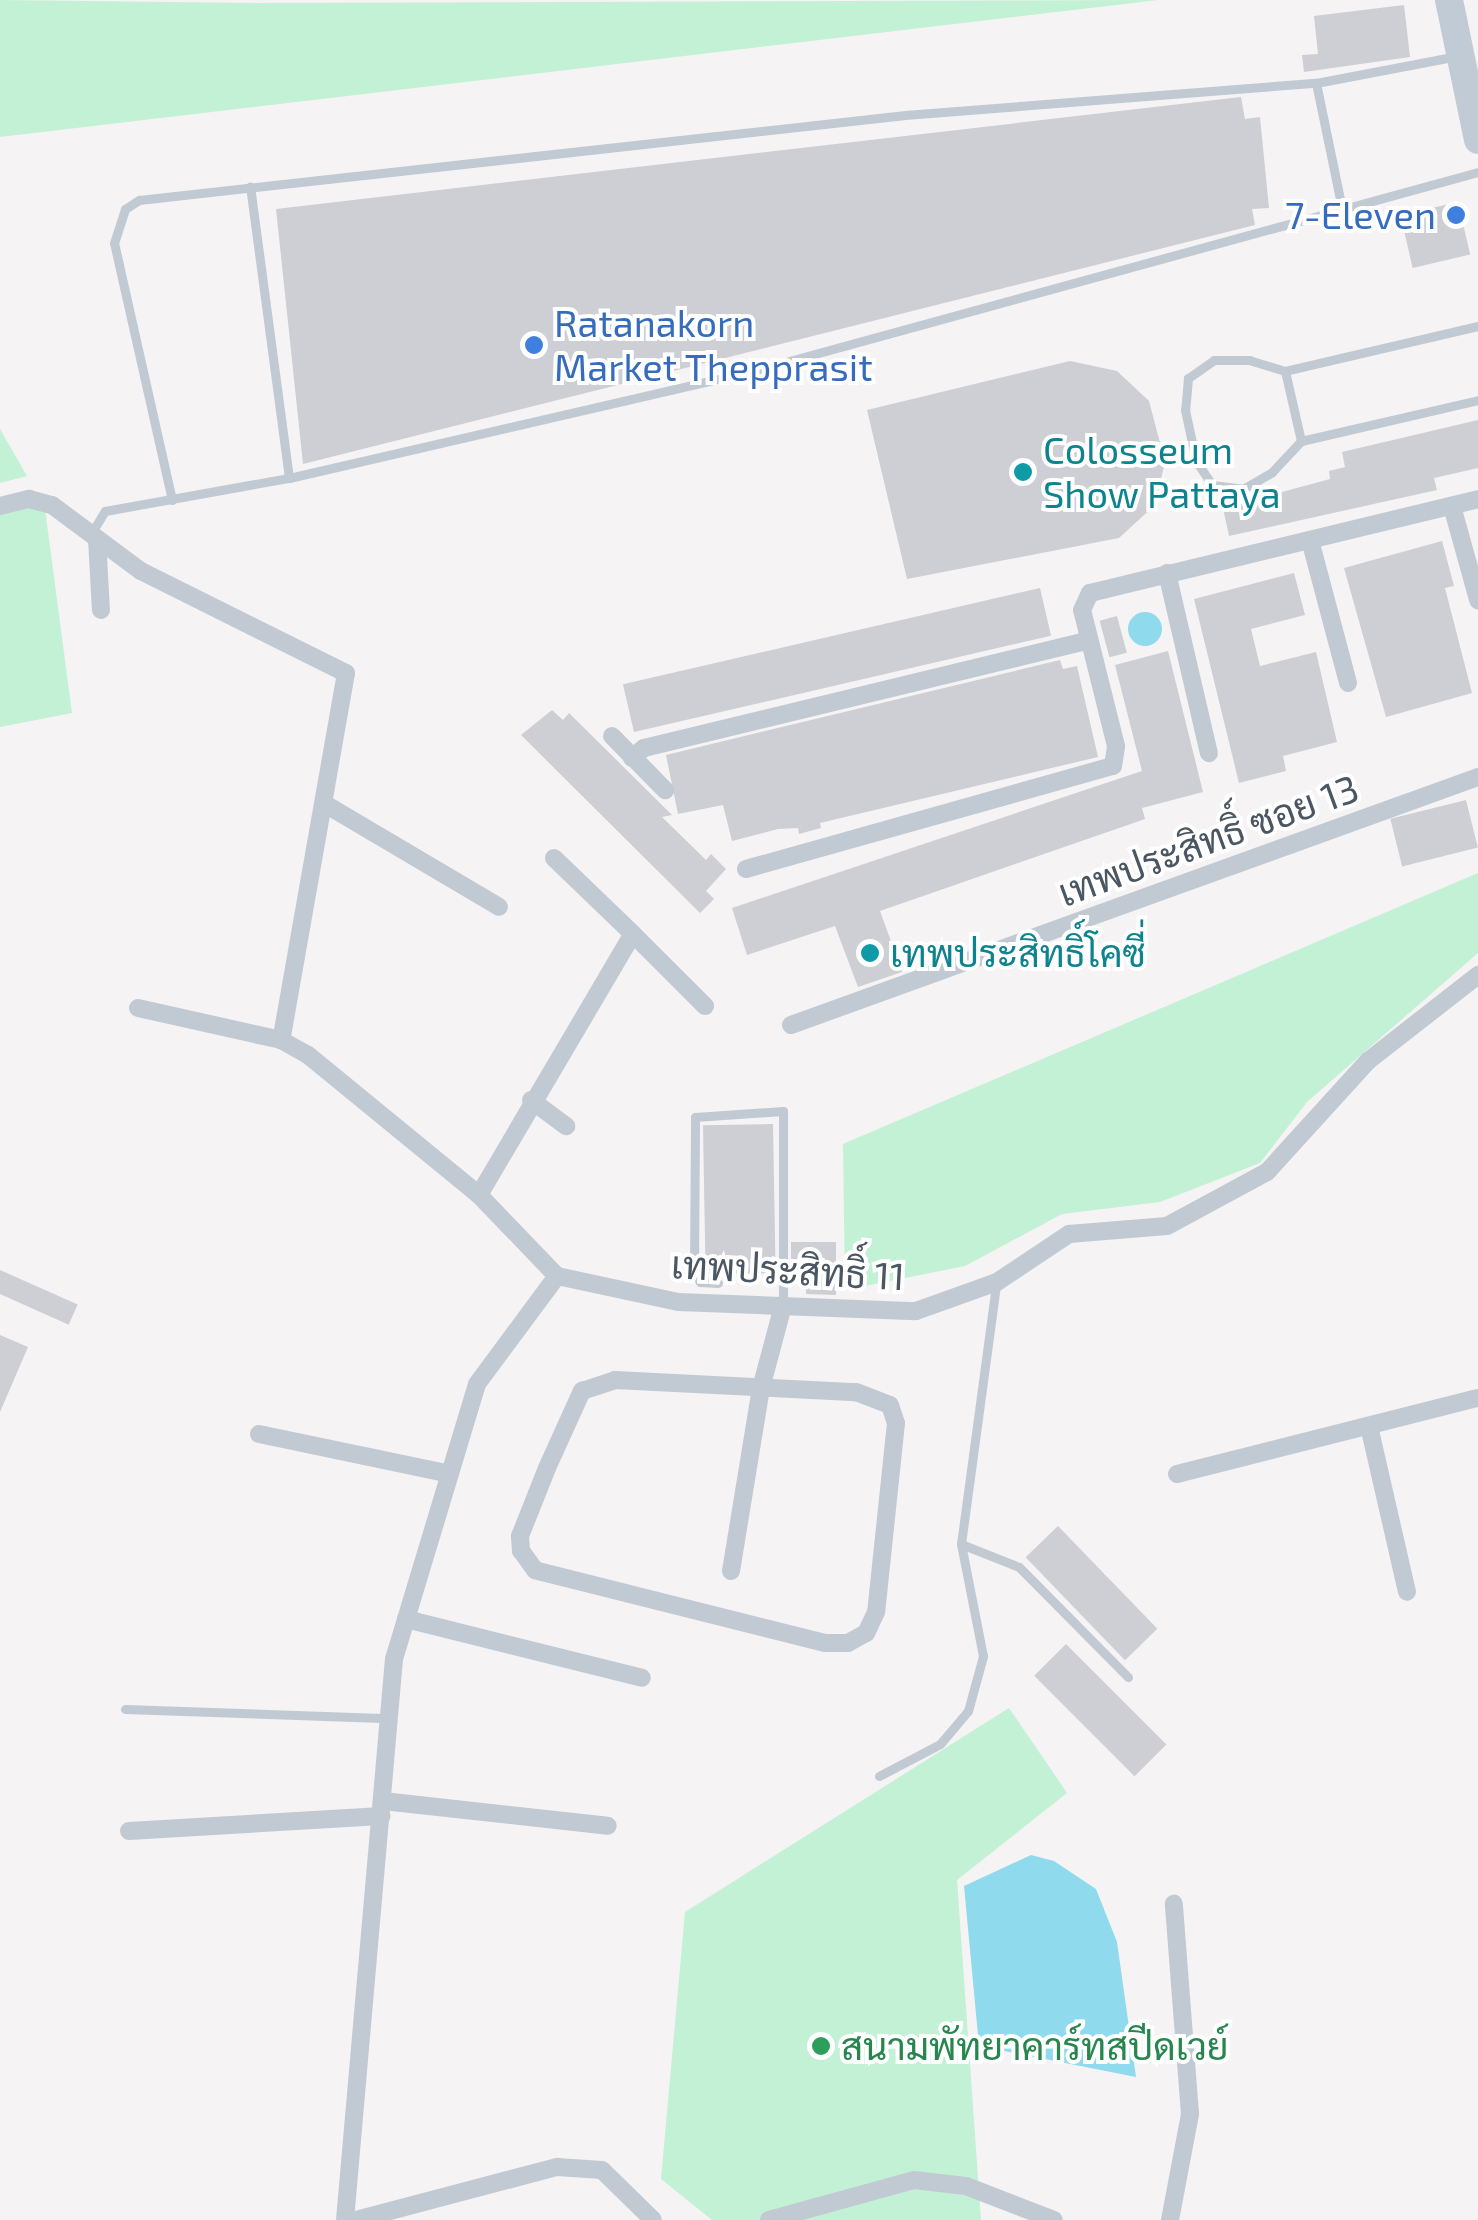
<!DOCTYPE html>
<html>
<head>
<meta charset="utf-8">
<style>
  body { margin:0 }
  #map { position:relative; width:1478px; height:2220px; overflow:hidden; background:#f5f3f3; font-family:"Exo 2",Sarabun,sans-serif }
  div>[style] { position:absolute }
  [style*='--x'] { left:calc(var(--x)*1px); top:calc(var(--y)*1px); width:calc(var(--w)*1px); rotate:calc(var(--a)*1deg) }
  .green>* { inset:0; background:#c3f1d5 }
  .water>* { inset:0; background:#90daee }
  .round { border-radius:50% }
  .building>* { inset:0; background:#cdcfd5; transform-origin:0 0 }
  .lane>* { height:9px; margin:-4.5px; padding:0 4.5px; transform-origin:4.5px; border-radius:4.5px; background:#c1cad2 }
  .street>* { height:18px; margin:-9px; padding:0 9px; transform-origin:9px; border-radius:9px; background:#c1cad2 }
  .secondary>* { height:28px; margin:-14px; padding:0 14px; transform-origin:14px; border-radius:14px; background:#c1cbd6 }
  .dots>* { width:28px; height:28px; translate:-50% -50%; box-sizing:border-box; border:5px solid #fff; border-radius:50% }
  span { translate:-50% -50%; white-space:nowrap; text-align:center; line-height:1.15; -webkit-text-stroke:8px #fff; paint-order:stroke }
  .shop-label { font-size:38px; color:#366cbe }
  .right { translate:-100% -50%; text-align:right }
  .left { translate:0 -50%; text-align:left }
  .culture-label { font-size:38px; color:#0d838f }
  .street-label { font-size:38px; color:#4a5661 }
  .leisure-label { font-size:38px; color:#27864d }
</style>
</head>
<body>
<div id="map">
  <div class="green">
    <div style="clip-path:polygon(0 0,254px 3px,1158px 0,0 137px)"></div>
    <div style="clip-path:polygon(0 429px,27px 476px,0 483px)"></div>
    <div style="clip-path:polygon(43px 494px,72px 713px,0 727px,0 505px)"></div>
    <div style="clip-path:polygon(1478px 873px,1478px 953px,1307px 1102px,1260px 1163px,1160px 1202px,1062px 1214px,965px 1266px,845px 1290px,843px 1144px)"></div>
    <div style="clip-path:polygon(1009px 1708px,1067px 1793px,957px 1880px,981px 2220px,712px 2220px,661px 2179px,685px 1912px)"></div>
  </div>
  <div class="water">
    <div class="round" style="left:1128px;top:612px;width:34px;height:34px"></div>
    <div style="clip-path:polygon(1031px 1855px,1054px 1861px,1096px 1889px,1117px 1942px,1136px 2077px,979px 2046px,964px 1886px)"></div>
  </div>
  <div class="building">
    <div style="clip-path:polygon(1404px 5px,1410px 57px,1304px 72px,1302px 55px,1318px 54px,1314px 16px)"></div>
    <div style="clip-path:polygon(1241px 97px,1245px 119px,1260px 117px,1269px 208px,1252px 209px,1255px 225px,303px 464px,276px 209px)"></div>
    <div style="left:1458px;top:202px;width:54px;height:59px;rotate:77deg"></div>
    <div style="clip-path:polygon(1070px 361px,1117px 371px,1149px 401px,1165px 462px,1155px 505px,1119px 538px,907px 579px,867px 410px)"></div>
    <div style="clip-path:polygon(1478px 420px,1478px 468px,1434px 478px,1437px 490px,1229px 536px,1223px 508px,1330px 479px,1329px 471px,1345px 467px,1342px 452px)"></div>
    <div style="clip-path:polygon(1442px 541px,1454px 586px,1445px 588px,1472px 693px,1386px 717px,1344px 568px)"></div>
    <div style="clip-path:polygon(1294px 573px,1305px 615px,1251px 629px,1260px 666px,1316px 652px,1337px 742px,1283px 756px,1286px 771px,1239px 783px,1194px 599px)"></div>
    <div style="left:1040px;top:588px;width:49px;height:428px;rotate:77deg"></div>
    <div style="left:1117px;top:616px;width:38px;height:18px;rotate:75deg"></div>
    <div style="clip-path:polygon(1168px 651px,1203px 792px,1142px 808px,1145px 819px,880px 911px,902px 972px,858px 987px,835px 926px,747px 955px,732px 908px,1142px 771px,1115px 665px)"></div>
    <div style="clip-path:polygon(1060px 660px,1063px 669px,1077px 666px,1098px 757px,820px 823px,821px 828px,799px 834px,798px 828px,778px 829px,732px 841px,723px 805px,678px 814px,666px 755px)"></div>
    <div style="clip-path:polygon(552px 710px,563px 720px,569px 713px,672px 815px,662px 817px,706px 860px,711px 854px,726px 869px,706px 891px,714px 899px,700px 913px,521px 735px)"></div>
    <div style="left:1466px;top:800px;width:49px;height:78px;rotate:76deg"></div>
    <div style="left:773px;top:1124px;width:149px;height:70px;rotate:89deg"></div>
    <div style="clip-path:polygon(791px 1242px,836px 1242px,836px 1295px,806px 1294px,806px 1272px,791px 1272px)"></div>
    <div style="left:0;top:1270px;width:85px;height:22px;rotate:24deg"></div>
    <div style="clip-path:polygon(0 1335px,28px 1347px,0 1412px)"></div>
    <div style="left:1058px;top:1526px;width:143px;height:45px;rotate:46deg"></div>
    <div style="left:1066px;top:1644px;width:142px;height:45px;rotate:45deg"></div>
  </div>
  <div class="lane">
    <div style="--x:1316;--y:83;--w:129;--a:78.3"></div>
    <div style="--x:1478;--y:326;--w:198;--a:166.9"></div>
    <div style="--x:1285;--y:371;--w:37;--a:-163"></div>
    <div style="--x:1250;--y:360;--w:36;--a:180"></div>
    <div style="--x:1214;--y:360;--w:32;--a:145"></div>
    <div style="--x:1188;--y:378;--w:32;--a:95"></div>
    <div style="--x:1185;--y:410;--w:52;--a:77.8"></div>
    <div style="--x:1196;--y:461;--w:29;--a:56"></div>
    <div style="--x:1212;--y:485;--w:31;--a:7"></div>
    <div style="--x:1243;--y:489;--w:34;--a:-30"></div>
    <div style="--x:1272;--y:472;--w:42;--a:-46.9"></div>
    <div style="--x:1301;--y:441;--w:182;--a:-13"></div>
    <div style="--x:1285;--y:371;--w:72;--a:77.1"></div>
    <div style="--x:289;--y:478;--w:472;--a:-13"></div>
    <div style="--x:749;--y:372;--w:756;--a:-15.34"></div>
    <div style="--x:172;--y:500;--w:263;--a:-102.7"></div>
    <div style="--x:114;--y:243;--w:36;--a:-72"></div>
    <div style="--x:125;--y:209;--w:17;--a:-33"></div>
    <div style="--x:139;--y:200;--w:771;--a:-6.33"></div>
    <div style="--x:905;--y:115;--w:412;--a:-4.5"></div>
    <div style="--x:1316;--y:83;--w:144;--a:-10.8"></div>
    <div style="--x:91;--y:534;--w:27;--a:-59"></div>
    <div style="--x:105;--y:511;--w:187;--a:-10.2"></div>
    <div style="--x:289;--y:478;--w:294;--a:-97.6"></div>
    <div style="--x:718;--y:1283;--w:18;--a:-177"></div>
    <div style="--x:700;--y:1282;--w:14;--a:-115"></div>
    <div style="--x:694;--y:1269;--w:152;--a:-89.6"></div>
    <div style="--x:695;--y:1117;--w:88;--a:-3.9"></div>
    <div style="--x:783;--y:1111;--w:195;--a:90"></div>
    <div style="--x:961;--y:1544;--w:62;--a:21.6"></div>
    <div style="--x:1019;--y:1567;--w:155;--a:45.3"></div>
    <div style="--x:125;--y:1709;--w:264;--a:2"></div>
    <div style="--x:879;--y:1776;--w:69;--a:-27.7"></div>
    <div style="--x:940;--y:1744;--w:43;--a:-49.7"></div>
    <div style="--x:968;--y:1711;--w:57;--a:-74.7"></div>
    <div style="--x:983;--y:1656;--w:114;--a:-101.1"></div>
    <div style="--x:961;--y:1544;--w:262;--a:-82.3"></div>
  </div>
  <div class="street">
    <div style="--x:0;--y:506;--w:30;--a:-14"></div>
    <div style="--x:29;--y:499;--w:24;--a:15"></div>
    <div style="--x:52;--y:505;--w:111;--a:36.6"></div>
    <div style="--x:141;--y:571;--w:229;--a:26.5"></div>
    <div style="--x:346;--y:673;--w:373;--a:100"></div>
    <div style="--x:1452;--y:506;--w:98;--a:74.5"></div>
    <div style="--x:97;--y:539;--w:71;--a:86.8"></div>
    <div style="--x:1310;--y:540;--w:148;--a:75.1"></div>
    <div style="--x:1167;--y:573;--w:185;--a:76.9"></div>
    <div style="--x:612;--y:736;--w:76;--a:45.5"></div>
    <div style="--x:632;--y:758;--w:16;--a:-40"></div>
    <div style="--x:644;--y:748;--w:458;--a:-13.6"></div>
    <div style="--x:325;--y:804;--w:202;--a:30.6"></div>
    <div style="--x:554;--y:858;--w:110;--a:43.9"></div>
    <div style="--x:746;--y:869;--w:381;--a:-15.7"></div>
    <div style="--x:1113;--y:766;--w:20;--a:-81"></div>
    <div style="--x:1116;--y:746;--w:140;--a:-104"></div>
    <div style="--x:1082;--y:610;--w:19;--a:-65"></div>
    <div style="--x:1090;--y:593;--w:399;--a:-13.6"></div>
    <div style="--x:138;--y:1008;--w:147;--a:12.6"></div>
    <div style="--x:281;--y:1040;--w:31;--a:29"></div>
    <div style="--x:308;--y:1055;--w:221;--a:39.3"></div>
    <div style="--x:479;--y:1195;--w:112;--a:46.1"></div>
    <div style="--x:557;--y:1276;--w:124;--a:12.1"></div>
    <div style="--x:678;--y:1302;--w:238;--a:2.2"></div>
    <div style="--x:916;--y:1311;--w:86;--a:-19.7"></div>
    <div style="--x:997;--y:1282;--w:87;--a:-33.7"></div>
    <div style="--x:1069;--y:1234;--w:98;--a:-4.7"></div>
    <div style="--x:1167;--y:1226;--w:114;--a:-28.4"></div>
    <div style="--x:1267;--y:1172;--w:150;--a:-47.7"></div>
    <div style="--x:1368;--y:1061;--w:140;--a:-38"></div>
    <div style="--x:791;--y:1025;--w:730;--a:-19.85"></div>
    <div style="--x:531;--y:1100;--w:44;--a:36.6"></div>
    <div style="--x:479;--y:1195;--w:303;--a:-59.5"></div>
    <div style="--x:633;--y:934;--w:102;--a:45"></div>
    <div style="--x:615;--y:1380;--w:241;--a:2.9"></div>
    <div style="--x:856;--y:1392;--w:36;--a:21"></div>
    <div style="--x:890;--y:1405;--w:19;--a:72"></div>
    <div style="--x:896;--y:1423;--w:190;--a:96"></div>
    <div style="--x:876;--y:1612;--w:23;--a:115"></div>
    <div style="--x:866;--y:1633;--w:21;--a:151"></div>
    <div style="--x:848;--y:1643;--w:23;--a:180"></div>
    <div style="--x:825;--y:1643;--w:299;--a:-165.9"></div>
    <div style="--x:535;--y:1570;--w:24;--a:-126"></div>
    <div style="--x:521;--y:1551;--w:15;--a:-94"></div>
    <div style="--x:520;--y:1536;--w:73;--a:-68.3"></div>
    <div style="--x:547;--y:1468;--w:85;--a:-65.6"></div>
    <div style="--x:582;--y:1391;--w:35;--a:-18"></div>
    <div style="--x:1369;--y:1426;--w:170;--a:77.1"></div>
    <div style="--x:259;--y:1434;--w:195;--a:11.8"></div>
    <div style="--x:1177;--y:1474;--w:310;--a:-14.2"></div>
    <div style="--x:731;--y:1571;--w:185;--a:-80.7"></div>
    <div style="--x:761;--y:1388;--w:85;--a:-75"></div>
    <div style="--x:406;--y:1619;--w:243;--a:14"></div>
    <div style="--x:383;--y:1801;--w:226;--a:6.3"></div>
    <div style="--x:129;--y:1831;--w:253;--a:-3.4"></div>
    <div style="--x:345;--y:2220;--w:563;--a:-85.01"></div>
    <div style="--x:394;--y:1659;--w:287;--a:-73.2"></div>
    <div style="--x:477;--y:1384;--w:134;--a:-53.5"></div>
    <div style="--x:356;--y:2220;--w:208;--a:-14.8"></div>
    <div style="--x:557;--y:2167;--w:45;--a:3.8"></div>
    <div style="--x:602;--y:2170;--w:71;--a:44.4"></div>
    <div style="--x:769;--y:2220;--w:150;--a:-15.4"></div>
    <div style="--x:914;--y:2180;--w:52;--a:6.6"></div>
    <div style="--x:966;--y:2186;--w:94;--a:21.1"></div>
    <div style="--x:1170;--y:2220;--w:108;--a:-79.3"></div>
    <div style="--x:1190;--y:2114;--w:211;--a:-94.4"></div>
  </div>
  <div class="secondary">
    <div style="--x:1449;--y:0;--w:143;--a:78.3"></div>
  </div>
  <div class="dots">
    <div style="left:1456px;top:215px;background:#3f7fe0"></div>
    <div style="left:534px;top:345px;background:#3f7fe0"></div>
    <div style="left:1023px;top:472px;background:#0f9aa8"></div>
    <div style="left:870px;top:953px;background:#0f9aa8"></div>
    <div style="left:821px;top:2046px;background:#2e9e5b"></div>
  </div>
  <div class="shop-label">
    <span class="right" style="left:1436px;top:215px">7-Eleven</span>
    <span class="left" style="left:554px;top:345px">Ratanakorn<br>Market Thepprasit</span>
  </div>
  <div class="culture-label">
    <span class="left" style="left:1043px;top:472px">Colosseum<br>Show Pattaya</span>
    <span class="left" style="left:890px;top:953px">เทพประสิทธิ์โคซี่</span>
  </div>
  <div class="street-label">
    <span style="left:1208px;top:840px;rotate:-20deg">เทพประสิทธิ์ ซอย 13</span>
    <span style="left:788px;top:1270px;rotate:3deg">เทพประสิทธิ์ 11</span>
  </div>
  <div class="leisure-label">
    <span class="left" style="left:841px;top:2046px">สนามพัทยาคาร์ทสปีดเวย์</span>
  </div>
</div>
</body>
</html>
